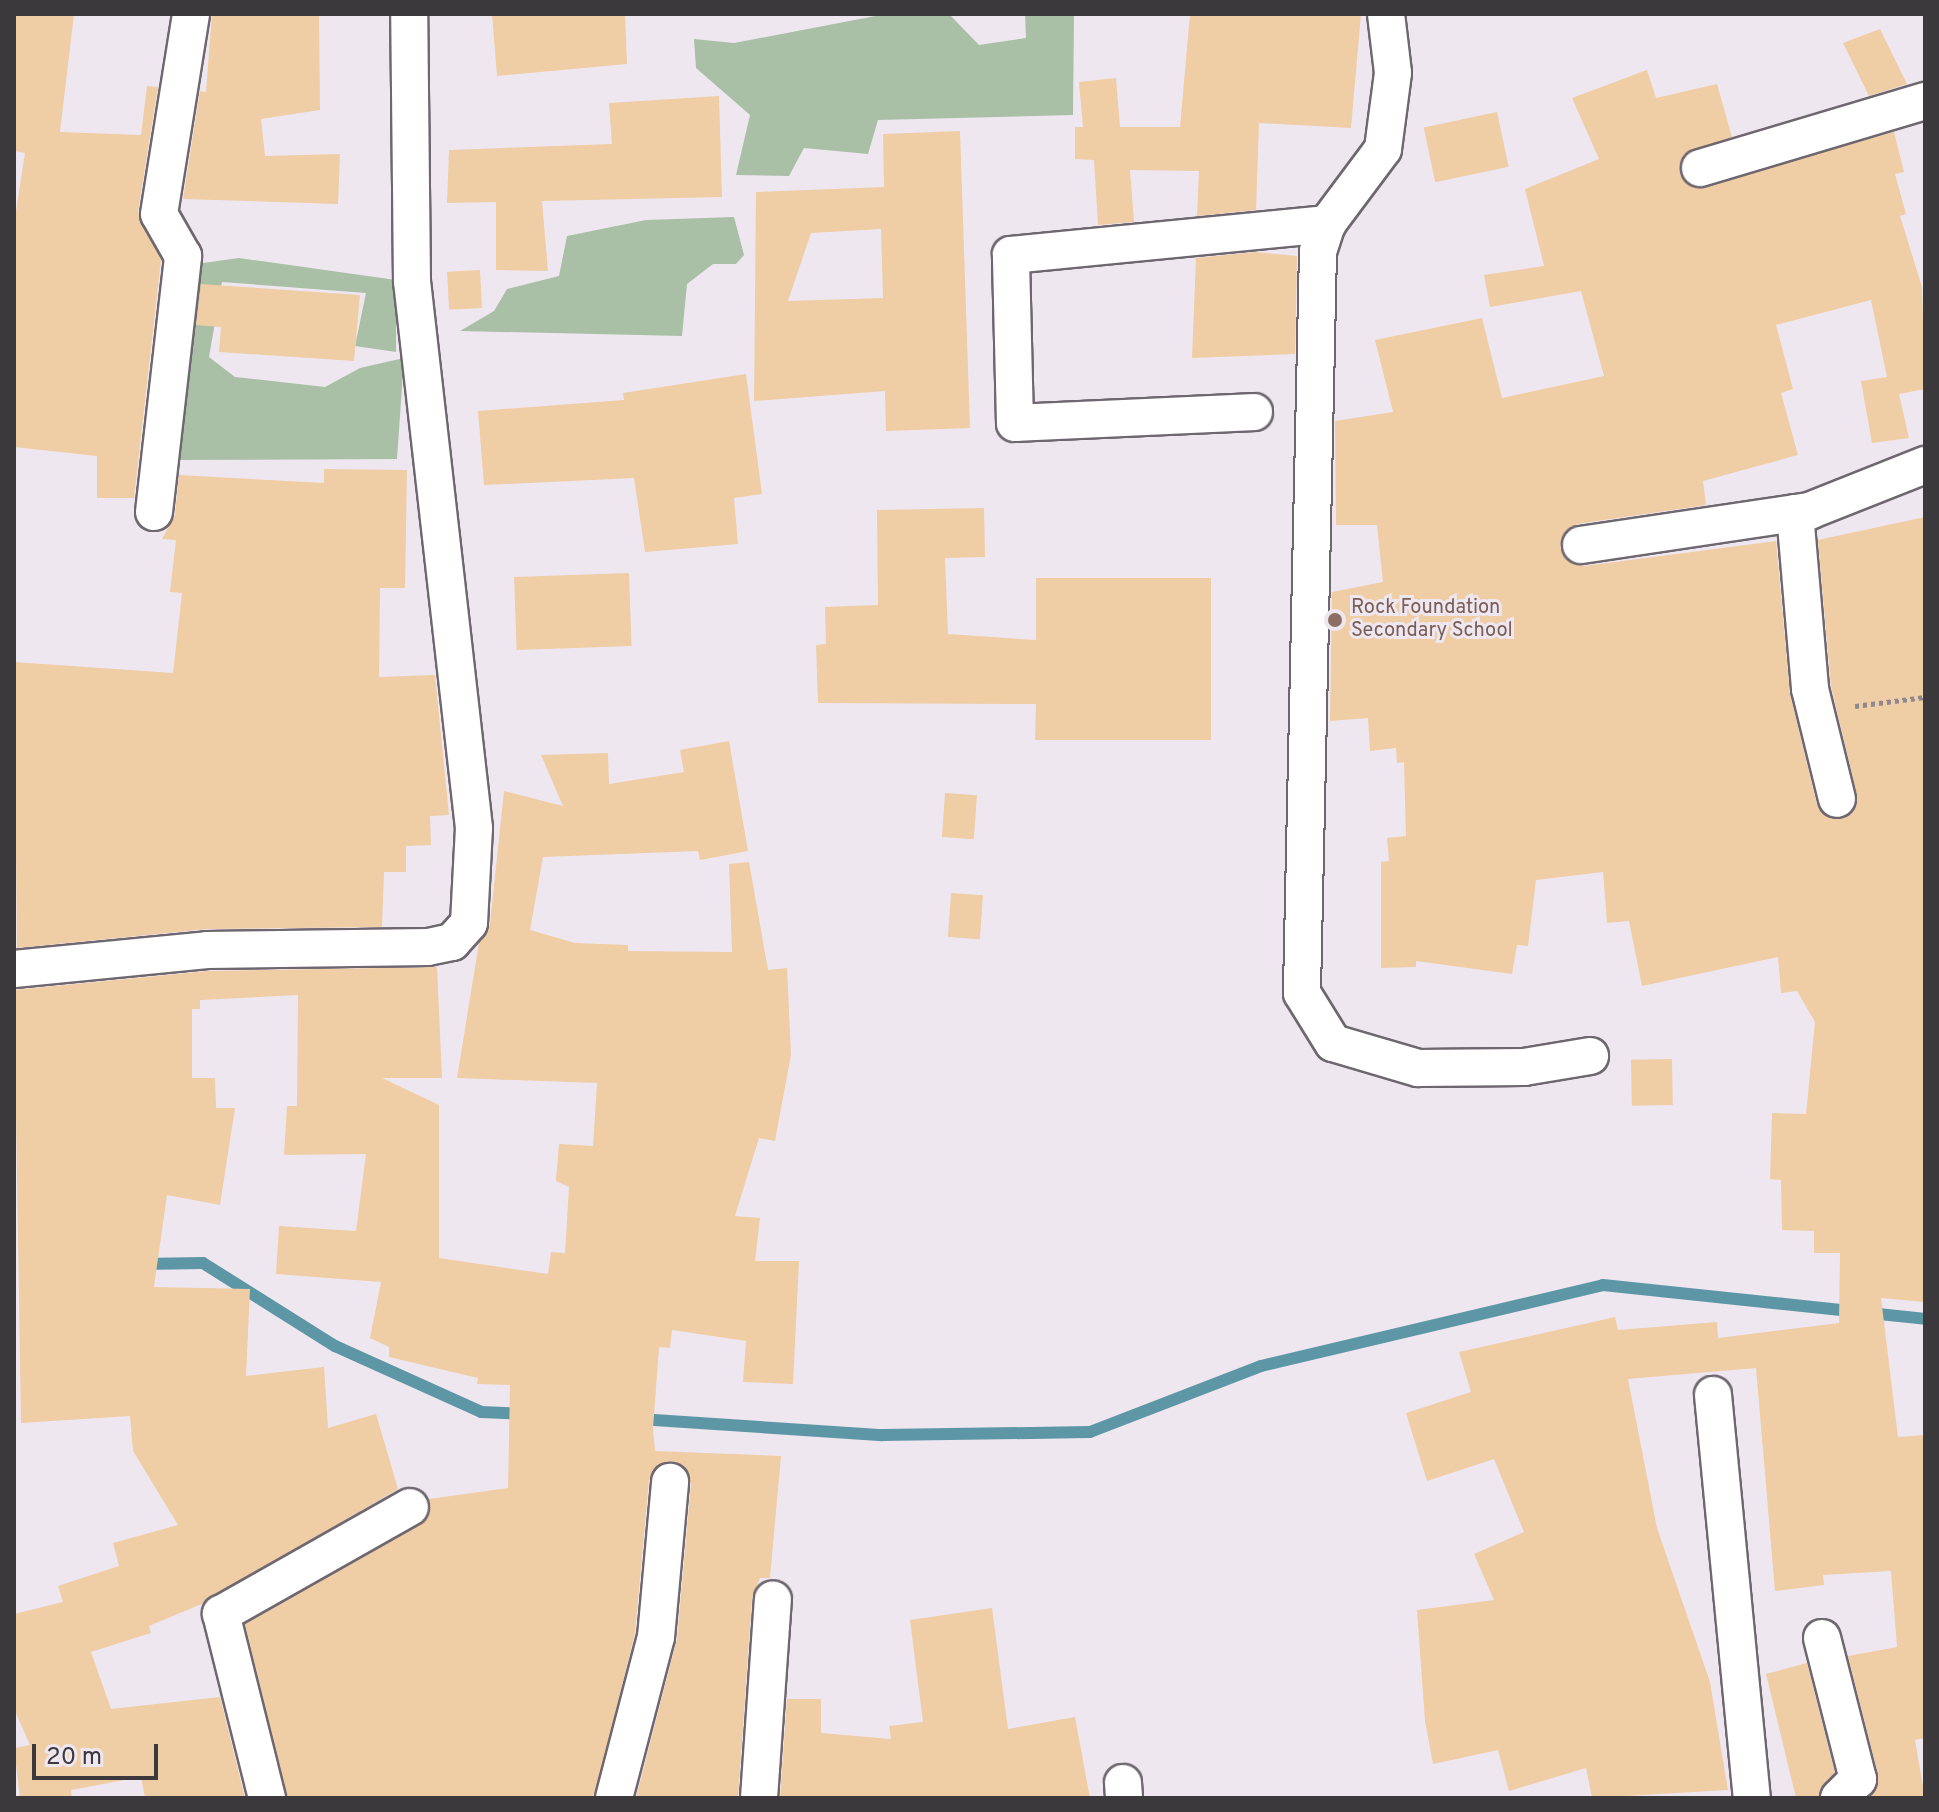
<!DOCTYPE html>
<html>
<head>
<meta charset="utf-8">
<style>
  body { margin:0 }
  #map { position:relative; width:1939px; height:1812px; overflow:hidden; background:#efe7f0; font-family:Overpass,sans-serif }
  div>[style] { position:absolute }
  [style*='--x'] { left:calc(var(--x)*1px); top:calc(var(--y)*1px); width:calc(var(--w)*1px); rotate:calc(var(--a)*1deg) }
  .green>* { inset:0; background:#a9c0a7 }
  .stream>* { height:12px; margin:-6px; padding:0 6px; transform-origin:6px; border-radius:6px; background:#5d97a6 }
  .building>* { inset:0; background:#efcda5; transform-origin:0 0 }
  .path>* { height:5px; margin-top:-2.5px; transform-origin:0; background:repeating-linear-gradient(90deg,#8e898f 0 4px,transparent 0 8px) }
  .roads { filter:drop-shadow(2px 0 #6e676f) drop-shadow(-2px 0 #6e676f) drop-shadow(0 2px #6e676f) drop-shadow(0 -2px #6e676f) }
  .minor>* { height:36px; margin:-18px; padding:0 18px; transform-origin:18px; border-radius:18px; background:#fff }
  .dots>* { width:22px; height:22px; translate:-50% -50%; box-sizing:border-box; border:4px solid #efe7f0; border-radius:50% }
  span { translate:-50% -50%; white-space:nowrap; text-align:center; line-height:1.15; -webkit-text-stroke:6px #efe7f0; paint-order:stroke }
  .education-label { font-size:20px; color:#785e54 }
  .left { translate:0 -50%; text-align:left }
  .frame { position:absolute; inset:0; border:16px solid #3c393d; pointer-events:none }
  .scale { position:absolute; left:32px; top:1744px; width:126px; height:36px; box-sizing:border-box; border:4px solid #3c393d; border-top:0; padding-left:10px; font-size:24px; line-height:28px; white-space:nowrap; color:#3c393d; -webkit-text-stroke:6px #efe7f0; paint-order:stroke }
</style>
</head>
<body>
<div id="map">
  <div class="green">
    <div style="clip-path:polygon(886px 14px,949px 14px,979px 45px,1026px 38px,1025px 14px,1074px 14px,1073px 115px,878px 120px,868px 154px,804px 148px,789px 176px,736px 175px,750px 115px,696px 68px,694px 39px,734px 43px)"></div>
    <div style="clip-path:polygon(734px 217px,744px 255px,736px 264px,713px 264px,687px 284px,682px 336px,460px 331px,494px 311px,507px 289px,559px 276px,567px 236px,646px 220px)"></div>
    <div style="clip-path:polygon(239px 258px,396px 280px,396px 352px,355px 346px,366px 293px,222px 282px,209px 357px,235px 377px,325px 387px,360px 368px,404px 358px,397px 459px,176px 460px,189px 265px)"></div>
  </div>
  <div class="stream">
    <div style="--x:142;--y:1264;--w:61;--a:-0.9"></div>
    <div style="--x:203;--y:1263;--w:156;--a:32.2"></div>
    <div style="--x:335;--y:1346;--w:160;--a:24.3"></div>
    <div style="--x:481;--y:1412;--w:44;--a:2.6"></div>
    <div style="--x:639;--y:1419;--w:244;--a:3.8"></div>
    <div style="--x:882;--y:1435;--w:208;--a:-0.8"></div>
    <div style="--x:1090;--y:1432;--w:183;--a:-21.1"></div>
    <div style="--x:1261;--y:1366;--w:351;--a:-13.3"></div>
    <div style="--x:1603;--y:1285;--w:324;--a:6"></div>
  </div>
  <div class="building">
    <div style="clip-path:polygon(14px 14px,74px 14px,60px 132px,141px 135px,147px 86px,158px 87px,138px 211px,161px 260px,134px 498px,97px 498px,97px 456px,14px 447px,14px 224px,25px 153px,14px 151px)"></div>
    <div style="clip-path:polygon(212px 14px,319px 14px,320px 110px,261px 119px,265px 156px,340px 154px,338px 204px,183px 199px,200px 91px,206px 92px)"></div>
    <div style="clip-path:polygon(492px 14px,625px 14px,627px 64px,497px 76px)"></div>
    <div style="clip-path:polygon(1190px 14px,1361px 14px,1351px 128px,1259px 123px,1256px 210px,1197px 216px,1199px 171px,1130px 170px,1134px 222px,1098px 225px,1094px 160px,1075px 159px,1075px 127px,1083px 127px,1079px 82px,1116px 78px,1120px 127px,1180px 127px)"></div>
    <div style="clip-path:polygon(1880px 29px,1907px 84px,1869px 96px,1843px 43px)"></div>
    <div style="clip-path:polygon(1647px 70px,1656px 98px,1717px 84px,1732px 137px,1684px 154px,1680px 173px,1694px 188px,1894px 132px,1904px 172px,1895px 174px,1906px 214px,1900px 216px,1922px 287px,1925px 389px,1899px 394px,1909px 438px,1872px 443px,1861px 381px,1887px 377px,1871px 300px,1776px 325px,1793px 389px,1781px 393px,1798px 455px,1703px 481px,1706px 505px,1577px 524px,1560px 547px,1565px 559px,1584px 566px,1776px 541px,1790px 694px,1817px 805px,1841px 819px,1852px 814px,1857px 795px,1831px 686px,1818px 540px,1925px 517px,1925px 1302px,1881px 1298px,1898px 1437px,1925px 1435px,1925px 1738px,1915px 1740px,1925px 1798px,1869px 1798px,1878px 1774px,1848px 1656px,1897px 1647px,1891px 1571px,1823px 1575px,1824px 1585px,1775px 1591px,1756px 1368px,1628px 1379px,1657px 1528px,1710px 1682px,1728px 1790px,1592px 1798px,1586px 1768px,1509px 1791px,1498px 1750px,1433px 1764px,1425px 1721px,1417px 1610px,1494px 1600px,1474px 1554px,1524px 1532px,1494px 1459px,1427px 1481px,1406px 1413px,1471px 1392px,1459px 1352px,1615px 1317px,1618px 1330px,1717px 1322px,1718px 1338px,1839px 1323px,1840px 1253px,1814px 1253px,1814px 1231px,1782px 1230px,1781px 1180px,1770px 1179px,1772px 1113px,1806px 1114px,1815px 1022px,1797px 991px,1781px 993px,1778px 957px,1642px 986px,1629px 921px,1607px 923px,1603px 872px,1536px 880px,1528px 946px,1517px 945px,1512px 974px,1416px 961px,1416px 967px,1381px 968px,1381px 862px,1389px 861px,1387px 838px,1406px 836px,1404px 762px,1397px 763px,1396px 748px,1370px 751px,1368px 718px,1330px 721px,1332px 592px,1383px 582px,1377px 525px,1336px 525px,1335px 421px,1393px 412px,1375px 340px,1482px 318px,1502px 398px,1604px 376px,1581px 291px,1490px 307px,1484px 275px,1544px 266px,1525px 189px,1599px 159px,1572px 98px)"></div>
    <div style="clip-path:polygon(719px 96px,722px 197px,542px 201px,548px 271px,496px 270px,496px 202px,447px 203px,449px 150px,612px 144px,609px 103px)"></div>
    <div style="left:1497px;top:112px;width:56px;height:75px;rotate:78deg"></div>
    <div style="clip-path:polygon(evenodd,960px 131px,970px 428px,886px 431px,885px 391px,754px 401px,756px 192px,884px 187px,883px 134px,960px 131px,881px 229px,883px 298px,788px 301px,811px 233px,881px 229px)"></div>
    <div style="clip-path:polygon(1255px 252px,1297px 256px,1295px 354px,1192px 358px,1196px 258px)"></div>
    <div style="left:480px;top:270px;width:38px;height:33px;rotate:87deg"></div>
    <div style="clip-path:polygon(201px 284px,360px 295px,354px 361px,219px 352px,221px 327px,196px 325px)"></div>
    <div style="clip-path:polygon(746px 374px,762px 494px,734px 498px,738px 544px,645px 552px,634px 478px,484px 485px,478px 411px,624px 400px,623px 393px)"></div>
    <div style="clip-path:polygon(324px 469px,407px 470px,405px 588px,380px 588px,379px 677px,435px 675px,449px 815px,430px 816px,431px 845px,406px 846px,406px 872px,384px 872px,382px 927px,207px 929px,17px 948px,14px 662px,173px 673px,182px 593px,170px 592px,176px 540px,162px 539px,175px 515px,179px 475px,324px 483px)"></div>
    <div style="clip-path:polygon(984px 508px,985px 557px,945px 558px,948px 634px,1036px 640px,1036px 578px,1211px 578px,1211px 740px,1035px 740px,1036px 704px,818px 703px,816px 645px,826px 644px,825px 607px,878px 605px,877px 510px)"></div>
    <div style="left:629px;top:573px;width:73px;height:115px;rotate:88deg"></div>
    <div style="clip-path:polygon(729px 741px,748px 851px,700px 860px,698px 851px,543px 857px,530px 930px,575px 943px,628px 945px,628px 951px,732px 952px,729px 864px,749px 862px,768px 970px,787px 968px,791px 1055px,775px 1141px,759px 1138px,735px 1216px,760px 1218px,755px 1261px,799px 1261px,793px 1384px,743px 1382px,746px 1341px,672px 1330px,670px 1348px,659px 1347px,653px 1429px,655px 1451px,781px 1456px,770px 1578px,760px 1578px,752px 1598px,738px 1798px,636px 1798px,677px 1639px,691px 1484px,683px 1465px,671px 1461px,649px 1480px,635px 1633px,594px 1798px,287px 1798px,245px 1624px,420px 1525px,429px 1499px,508px 1488px,510px 1385px,477px 1384px,478px 1378px,389px 1357px,389px 1347px,370px 1338px,381px 1282px,276px 1274px,279px 1226px,356px 1231px,366px 1154px,284px 1155px,287px 1106px,297px 1106px,298px 995px,200px 1000px,200px 1009px,192px 1009px,192px 1078px,215px 1078px,216px 1108px,235px 1108px,220px 1205px,167px 1195px,154px 1287px,250px 1289px,246px 1376px,324px 1367px,328px 1428px,376px 1414px,398px 1489px,204px 1603px,149px 1626px,151px 1633px,91px 1652px,111px 1709px,220px 1697px,245px 1798px,145px 1798px,141px 1777px,71px 1790px,72px 1798px,20px 1798px,14px 1748px,30px 1745px,14px 1709px,14px 1614px,63px 1602px,58px 1586px,119px 1566px,113px 1543px,178px 1525px,133px 1451px,130px 1416px,21px 1423px,14px 990px,208px 971px,437px 967px,442px 1078px,382px 1078px,439px 1105px,439px 1258px,548px 1274px,551px 1252px,565px 1253px,569px 1187px,556px 1181px,559px 1144px,593px 1146px,597px 1083px,457px 1078px,479px 943px,490px 924px,504px 791px,563px 806px,541px 755px,608px 753px,609px 784px,684px 772px,680px 750px)"></div>
    <div style="left:945px;top:793px;width:32px;height:44px;rotate:4deg"></div>
    <div style="left:951px;top:893px;width:32px;height:44px;rotate:4deg"></div>
    <div style="left:1672px;top:1059px;width:46px;height:41px;rotate:89deg"></div>
    <div style="clip-path:polygon(992px 1608px,1008px 1729px,1075px 1717px,1090px 1798px,780px 1798px,787px 1699px,821px 1699px,821px 1733px,891px 1739px,889px 1726px,923px 1722px,910px 1620px)"></div>
    <div style="clip-path:polygon(1807px 1663px,1835px 1773px,1819px 1798px,1796px 1798px,1766px 1674px)"></div>
  </div>
  <div class="path">
    <div style="--x:1855;--y:706;--w:71;--a:-7.3"></div>
  </div>
  <div class="roads">
    <div class="minor">
      <div style="--x:1386;--y:14;--w:59;--a:83.2"></div>
      <div style="--x:1393;--y:73;--w:77;--a:97.5"></div>
      <div style="--x:1383;--y:149;--w:94;--a:126.7"></div>
      <div style="--x:1327;--y:224;--w:28;--a:108"></div>
      <div style="--x:1318;--y:251;--w:742;--a:91.24"></div>
      <div style="--x:1302;--y:993;--w:59;--a:58.2"></div>
      <div style="--x:1333;--y:1043;--w:89;--a:16.4"></div>
      <div style="--x:1418;--y:1068;--w:106;--a:-0.5"></div>
      <div style="--x:1524;--y:1067;--w:67;--a:-9.5"></div>
      <div style="--x:1700;--y:168;--w:235;--a:-16.6"></div>
      <div style="--x:1254;--y:412;--w:239;--a:177.4"></div>
      <div style="--x:1015;--y:423;--w:168;--a:-91.4"></div>
      <div style="--x:1011;--y:255;--w:318;--a:-5.6"></div>
      <div style="--x:154;--y:512;--w:258;--a:-83.5"></div>
      <div style="--x:183;--y:256;--w:48;--a:-119.7"></div>
      <div style="--x:159;--y:214;--w:203;--a:-80.9"></div>
      <div style="--x:1795;--y:513;--w:177;--a:85.1"></div>
      <div style="--x:1810;--y:689;--w:113;--a:76.2"></div>
      <div style="--x:1581;--y:545;--w:231;--a:-8.5"></div>
      <div style="--x:1809;--y:511;--w:125;--a:-21.6"></div>
      <div style="--x:14;--y:969;--w:194;--a:-5.6"></div>
      <div style="--x:207;--y:950;--w:221;--a:-0.8"></div>
      <div style="--x:428;--y:947;--w:25;--a:-12"></div>
      <div style="--x:452;--y:942;--w:25;--a:-48"></div>
      <div style="--x:469;--y:923;--w:95;--a:-87"></div>
      <div style="--x:474;--y:828;--w:551;--a:-96.47"></div>
      <div style="--x:412;--y:281;--w:267;--a:-90.6"></div>
      <div style="--x:1713;--y:1395;--w:405;--a:84.5"></div>
      <div style="--x:1822;--y:1638;--w:146;--a:75.7"></div>
      <div style="--x:1858;--y:1779;--w:27;--a:135"></div>
      <div style="--x:1123;--y:1783;--w:15;--a:86"></div>
      <div style="--x:267;--y:1798;--w:190;--a:-104"></div>
      <div style="--x:221;--y:1614;--w:217;--a:-29.5"></div>
      <div style="--x:614;--y:1798;--w:166;--a:-75.4"></div>
      <div style="--x:656;--y:1637;--w:156;--a:-84.8"></div>
      <div style="--x:759;--y:1798;--w:199;--a:-86"></div>
    </div>
  </div>
  <div class="dots">
    <div style="left:1335px;top:620px;background:#8d6e63"></div>
  </div>
  <div class="education-label">
    <span class="left" style="left:1351px;top:620px">Rock Foundation<br>Secondary School</span>
  </div>
  <div class="frame"></div>
  <div class="scale">20 m</div>
</div>
</body>
</html>
